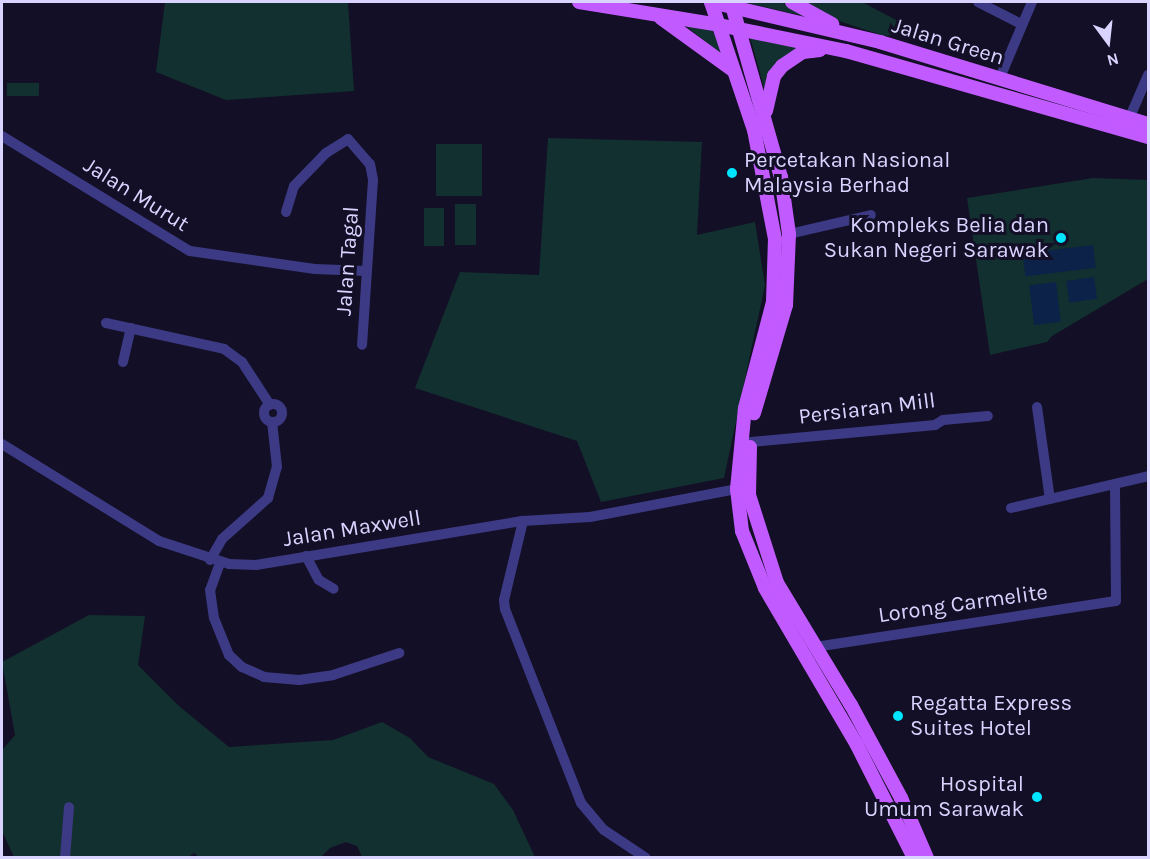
<!DOCTYPE html>
<html>
<head>
<meta charset="utf-8">
<style>
  body { margin:0 }
  #map { position:relative; width:1150px; height:859px; overflow:hidden; background:#130f26; font-family:Karla,sans-serif }
  div>[style] { position:absolute }
  [style*='--x'] { left:calc(var(--x)*1px); top:calc(var(--y)*1px); width:calc(var(--w)*1px); rotate:calc(var(--a)*1deg) }
  .green>* { inset:0; background:#12302f; transform-origin:0 0 }
  .water>* { inset:0; background:#0c2248; transform-origin:0 0 }
  .minor>* { height:10px; margin:-5px; padding:0 5px; transform-origin:5px; border-radius:5px; background:#3d3a85 }
  .minor>.ring { margin:-5px; padding:0; box-sizing:content-box; background:none; border:10px solid #3d3a85; border-radius:50% }
  .major>* { height:14px; margin:-7px; padding:0 7px; transform-origin:7px; border-radius:7px; background:#c25bff }
  .dots>* { width:16px; height:16px; translate:-50% -50%; box-sizing:border-box; border:3px solid #130f26; border-radius:50% }
  span { translate:-50% -50%; white-space:nowrap; text-align:center; line-height:1.15; -webkit-text-stroke:6px #130f26; paint-order:stroke }
  .street-label { font-size:22px; color:#d9d4ff }
  .poi-label { font-size:22px; color:#d9d4ff }
  .left { translate:0 -50%; text-align:left }
  .right { translate:-100% -50%; text-align:right }
  .frame { position:absolute; inset:0; border:3px solid #d9d4ff; pointer-events:none }
  .north { position:absolute; left:1078px; top:12px; width:60px; height:60px; -webkit-text-stroke:4px #130f26; paint-order:stroke; rotate:165deg; font-size:16px; font-weight:700; line-height:24px; text-align:center; color:#d9d4ff }
  .north::after { content:''; display:block; margin:auto; width:21px; height:27px; background:#d9d4ff; clip-path:polygon(50% 0,100% 100%,50% 72%,0 100%) }
</style>
</head>
<body>
<div id="map">
  <div class="green">
    <div style="clip-path:polygon(165px 2px,348px 2px,354px 91px,226px 100px,156px 72px)"></div>
    <div style="clip-path:polygon(744px 2px,781px 2px,808px 17px)"></div>
    <div style="clip-path:polygon(805px 2px,862px 2px,900px 22px,905px 33px,884px 36px,833px 19px)"></div>
    <div style="clip-path:polygon(683px 24px,711px 27px,723px 55px)"></div>
    <div style="clip-path:polygon(750px 37px,800px 48px,775px 63px,764px 88px)"></div>
    <div style="left:7px;top:83px;width:32px;height:13px"></div>
    <div style="clip-path:polygon(548px 138px,702px 142px,697px 235px,755px 222px,765px 285px,724px 478px,601px 502px,577px 441px,415px 388px,460px 272px,539px 275px)"></div>
    <div style="left:436px;top:144px;width:46px;height:52px"></div>
    <div style="clip-path:polygon(1093px 178px,1148px 180px,1148px 279px,1052px 336px,1047px 342px,990px 355px,967px 198px)"></div>
    <div style="left:455px;top:204px;width:21px;height:41px"></div>
    <div style="left:424px;top:208px;width:20px;height:38px"></div>
    <div style="clip-path:polygon(89px 615px,145px 616px,138px 665px,179px 706px,229px 747px,333px 740px,382px 722px,410px 738px,428px 757px,494px 784px,513px 810px,535px 857px,362px 857px,357px 846px,346px 842px,330px 848px,320px 858px,200px 858px,194px 853px,187px 858px,14px 857px,2px 831px,2px 750px,15px 735px,2px 662px)"></div>
  </div>
  <div class="water">
    <div style="left:1093px;top:245px;width:23px;height:71px;rotate:83deg"></div>
    <div style="left:1094px;top:277px;width:22px;height:28px;rotate:82deg"></div>
    <div style="left:1056px;top:282px;width:40px;height:27px;rotate:83deg"></div>
  </div>
  <div class="minor">
    <div style="--x:978;--y:2;--w:48;--a:27.1"></div>
    <div style="--x:999;--y:80;--w:85;--a:-67.1"></div>
    <div style="--x:1129;--y:119;--w:48;--a:-66.6"></div>
    <div style="--x:2;--y:136;--w:220;--a:31.5"></div>
    <div style="--x:190;--y:251;--w:126;--a:8.2"></div>
    <div style="--x:315;--y:269;--w:51;--a:2.2"></div>
    <div style="--x:286;--y:212;--w:27;--a:-73"></div>
    <div style="--x:294;--y:186;--w:46;--a:-45.9"></div>
    <div style="--x:326;--y:153;--w:26;--a:-32"></div>
    <div style="--x:348;--y:139;--w:33;--a:49"></div>
    <div style="--x:370;--y:164;--w:16;--a:79"></div>
    <div style="--x:373;--y:180;--w:165;--a:93.8"></div>
    <div style="--x:789;--y:234;--w:84;--a:-13"></div>
    <div style="--x:106;--y:323;--w:121;--a:12.4"></div>
    <div style="--x:224;--y:349;--w:22;--a:36"></div>
    <div style="--x:242;--y:362;--w:51;--a:56.9"></div>
    <div style="--x:123;--y:362;--w:35;--a:-77"></div>
    <div class="ring" style="left:264px;top:404px;width:8px;height:8px"></div>
    <div style="--x:1037;--y:407;--w:93;--a:82"></div>
    <div style="--x:751;--y:442;--w:185;--a:-5.3"></div>
    <div style="--x:935;--y:425;--w:9;--a:-32"></div>
    <div style="--x:943;--y:420;--w:45;--a:-5.1"></div>
    <div style="--x:2;--y:444;--w:185;--a:31.7"></div>
    <div style="--x:159;--y:541;--w:74;--a:18.2"></div>
    <div style="--x:229;--y:564;--w:27;--a:2"></div>
    <div style="--x:256;--y:565;--w:271;--a:-9.4"></div>
    <div style="--x:523;--y:521;--w:67;--a:-3.4"></div>
    <div style="--x:590;--y:517;--w:150;--a:-10.8"></div>
    <div style="--x:1011;--y:508;--w:141;--a:-13.1"></div>
    <div style="--x:523;--y:521;--w:81;--a:103.5"></div>
    <div style="--x:504;--y:600;--w:9;--a:84"></div>
    <div style="--x:505;--y:609;--w:208;--a:68.6"></div>
    <div style="--x:581;--y:803;--w:35;--a:50"></div>
    <div style="--x:604;--y:830;--w:50;--a:33.7"></div>
    <div style="--x:306;--y:556;--w:27;--a:62"></div>
    <div style="--x:319;--y:580;--w:17;--a:31"></div>
    <div style="--x:210;--y:560;--w:24;--a:-60"></div>
    <div style="--x:222;--y:539;--w:62;--a:-41.7"></div>
    <div style="--x:268;--y:498;--w:32;--a:-74"></div>
    <div style="--x:277;--y:467;--w:45;--a:-96.3"></div>
    <div style="--x:220;--y:563;--w:29;--a:110"></div>
    <div style="--x:210;--y:590;--w:28;--a:82"></div>
    <div style="--x:214;--y:618;--w:40;--a:68"></div>
    <div style="--x:229;--y:655;--w:18;--a:43"></div>
    <div style="--x:242;--y:667;--w:24;--a:24"></div>
    <div style="--x:264;--y:677;--w:35;--a:5"></div>
    <div style="--x:299;--y:680;--w:34;--a:-8"></div>
    <div style="--x:333;--y:675;--w:70;--a:-18.4"></div>
    <div style="--x:815;--y:647;--w:304;--a:-8.7"></div>
    <div style="--x:1116;--y:601;--w:117;--a:-90.5"></div>
    <div style="--x:65;--y:858;--w:51;--a:-85.5"></div>
  </div>
  <div class="major">
    <div style="--x:579;--y:2;--w:142;--a:9.3"></div>
    <div style="--x:719;--y:25;--w:130;--a:11.6"></div>
    <div style="--x:846;--y:51;--w:314;--a:15.9"></div>
    <div style="--x:731;--y:2;--w:182;--a:74.1"></div>
    <div style="--x:781;--y:177;--w:58;--a:82"></div>
    <div style="--x:789;--y:234;--w:71;--a:92.4"></div>
    <div style="--x:786;--y:305;--w:113;--a:106.5"></div>
    <div style="--x:792;--y:2;--w:46;--a:28.8"></div>
    <div style="--x:661;--y:18;--w:90;--a:36"></div>
    <div style="--x:766;--y:111;--w:36;--a:-77"></div>
    <div style="--x:774;--y:76;--w:13;--a:-51"></div>
    <div style="--x:782;--y:66;--w:25;--a:-34"></div>
    <div style="--x:803;--y:52;--w:17;--a:-7"></div>
    <div style="--x:750;--y:447;--w:48;--a:91.2"></div>
    <div style="--x:749;--y:495;--w:92;--a:72.3"></div>
    <div style="--x:777;--y:583;--w:143;--a:58.8"></div>
    <div style="--x:851;--y:705;--w:106;--a:61.7"></div>
    <div style="--x:901;--y:798;--w:65;--a:66.6"></div>
    <div style="--x:914;--y:858;--w:127;--a:-116.8"></div>
    <div style="--x:857;--y:745;--w:182;--a:-120.4"></div>
    <div style="--x:765;--y:588;--w:61;--a:-112"></div>
    <div style="--x:742;--y:531;--w:42;--a:-96.8"></div>
    <div style="--x:737;--y:489;--w:81;--a:-84.4"></div>
    <div style="--x:745;--y:408;--w:110;--a:-75.2"></div>
    <div style="--x:773;--y:302;--w:63;--a:-88.2"></div>
    <div style="--x:775;--y:239;--w:111;--a:-100.9"></div>
    <div style="--x:754;--y:130;--w:135;--a:-108.6"></div>
    <div style="--x:711;--y:2;--w:174;--a:13.3"></div>
    <div style="--x:880;--y:42;--w:280;--a:17"></div>
  </div>
  <div class="dots">
    <div style="left:732px;top:173px;background:#00e5ff"></div>
    <div style="left:1061px;top:238px;background:#00e5ff"></div>
    <div style="left:898px;top:716px;background:#00e5ff"></div>
    <div style="left:1037px;top:797px;background:#00e5ff"></div>
  </div>
  <div class="street-label">
    <span style="left:948px;top:42px;rotate:17deg">Jalan Green</span>
    <span style="left:136px;top:195px;rotate:32deg">Jalan Murut</span>
    <span style="left:348px;top:261px;rotate:-86deg">Jalan Tagal</span>
    <span style="left:867px;top:409px;rotate:-7deg">Persiaran Mill</span>
    <span style="left:352px;top:529px;rotate:-9deg">Jalan Maxwell</span>
    <span style="left:963px;top:604px;rotate:-8deg">Lorong Carmelite</span>
  </div>
  <div class="poi-label">
    <span class="left" style="left:744px;top:173px">Percetakan Nasional<br>Malaysia Berhad</span>
    <span class="right" style="left:1049px;top:238px">Kompleks Belia dan<br>Sukan Negeri Sarawak</span>
    <span class="left" style="left:910px;top:716px">Regatta Express<br>Suites Hotel</span>
    <span class="right" style="left:1024px;top:797px">Hospital<br>Umum Sarawak</span>
  </div>
  <div class="frame"></div>
  <div class="north">N</div>
</div>
</body>
</html>
